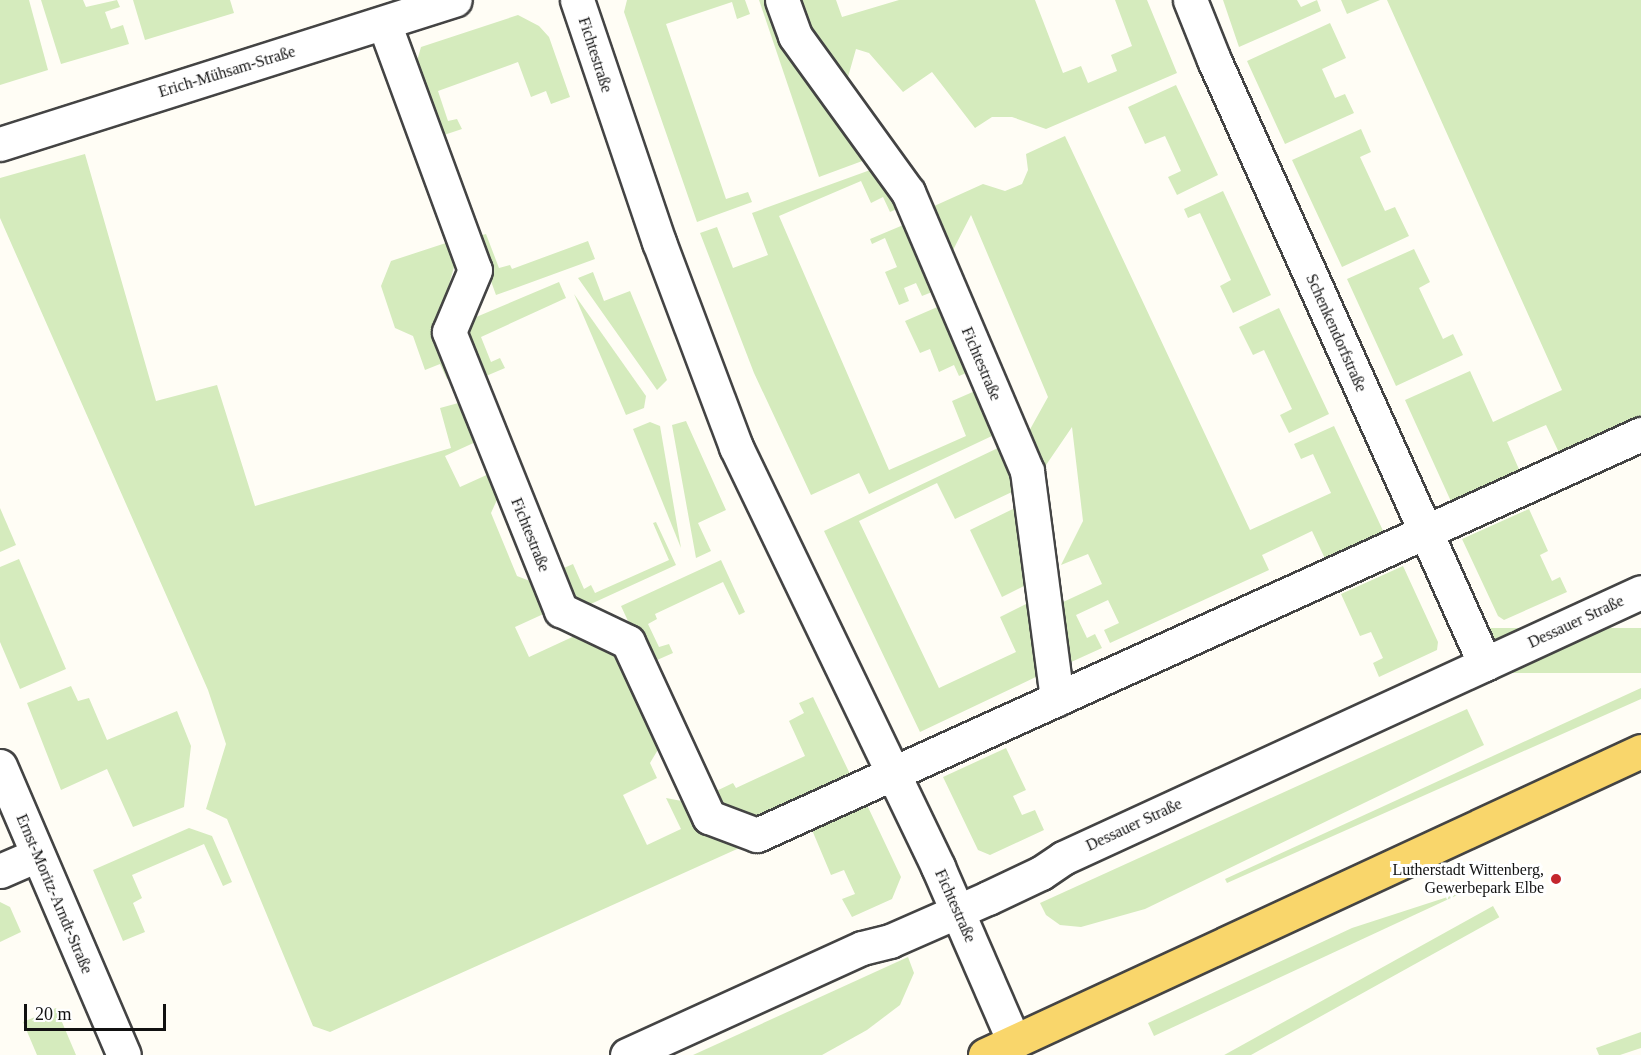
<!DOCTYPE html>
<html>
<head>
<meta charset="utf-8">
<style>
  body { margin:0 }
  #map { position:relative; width:1641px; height:1055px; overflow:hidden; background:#fffdf5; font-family:Georgia,serif }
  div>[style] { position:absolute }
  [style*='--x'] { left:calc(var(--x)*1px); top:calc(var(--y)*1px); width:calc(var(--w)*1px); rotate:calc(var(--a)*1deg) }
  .green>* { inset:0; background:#d5ebbd; transform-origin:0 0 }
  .roads { filter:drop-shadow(2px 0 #444) drop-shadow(-2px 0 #444) drop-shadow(0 2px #444) drop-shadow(0 -2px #444) }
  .minor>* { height:33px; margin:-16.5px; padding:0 16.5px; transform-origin:16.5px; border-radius:16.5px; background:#fff }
  .primary>* { height:33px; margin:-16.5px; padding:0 16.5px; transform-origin:16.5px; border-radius:16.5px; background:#f9d66b }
  .dots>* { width:16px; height:16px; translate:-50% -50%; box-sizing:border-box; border:3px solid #fff; border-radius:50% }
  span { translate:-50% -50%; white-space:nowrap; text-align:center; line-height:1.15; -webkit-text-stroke:6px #fff; paint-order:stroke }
  .street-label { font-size:16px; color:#111 }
  .poi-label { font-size:16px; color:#111 }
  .right { translate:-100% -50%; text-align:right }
  .scale { position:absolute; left:24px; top:1004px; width:142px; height:27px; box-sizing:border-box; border:3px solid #111; border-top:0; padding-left:8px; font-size:18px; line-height:21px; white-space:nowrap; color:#111; -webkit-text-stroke:4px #fff; paint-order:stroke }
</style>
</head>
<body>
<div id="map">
  <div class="green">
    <div style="clip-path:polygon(0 0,29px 0,48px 70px,0 85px)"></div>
    <div style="clip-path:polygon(41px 0,83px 0,86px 7px,117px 0,120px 7px,105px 12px,111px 29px,123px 25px,129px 44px,61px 64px)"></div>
    <div style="clip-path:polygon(133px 0,230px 0,234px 13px,145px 40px)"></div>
    <div style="clip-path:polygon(627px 0,745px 0,750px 14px,737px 19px,732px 2px,666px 24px,726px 199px,748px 192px,752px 202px,697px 222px,624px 12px)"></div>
    <div style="clip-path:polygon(759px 0,766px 0,865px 160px,819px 177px)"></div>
    <div style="clip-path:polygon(796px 0,836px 0,842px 17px,899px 0,1035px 0,1063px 73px,1081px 66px,1088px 83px,1117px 71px,1111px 55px,1132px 46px,1115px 0,1147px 0,1177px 73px,1046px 129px,1012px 117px,992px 117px,975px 128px,932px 72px,903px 92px,869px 53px,856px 49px,846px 84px,805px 26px)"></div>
    <div style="clip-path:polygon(1223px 0,1297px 0,1301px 7px,1317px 0,1321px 11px,1239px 47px)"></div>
    <div style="clip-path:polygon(1341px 0,1380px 0,1347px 14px)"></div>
    <div style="clip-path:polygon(1387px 0,1641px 0,1641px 422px,1562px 459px,1546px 425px,1507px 442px,1522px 476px,1454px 508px,1405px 400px,1470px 371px,1493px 422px,1562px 390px)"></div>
    <div style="clip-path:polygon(518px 15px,539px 26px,549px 37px,570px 97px,551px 104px,546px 91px,531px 97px,518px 62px,438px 91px,448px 121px,457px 119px,462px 129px,444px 135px,417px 61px,421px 47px)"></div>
    <div style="clip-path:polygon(1330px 23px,1346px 58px,1322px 69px,1335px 98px,1345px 94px,1354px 113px,1285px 144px,1247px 61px)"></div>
    <div style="clip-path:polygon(1176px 85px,1218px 175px,1177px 195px,1168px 177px,1181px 171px,1165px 136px,1145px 144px,1128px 107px)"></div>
    <div style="clip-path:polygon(1361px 129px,1371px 152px,1360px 157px,1385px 211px,1395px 207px,1409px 236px,1342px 267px,1292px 160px)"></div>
    <div style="clip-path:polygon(1065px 136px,1250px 530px,1331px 493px,1313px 454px,1301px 459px,1294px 444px,1334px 426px,1386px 537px,1328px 565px,1312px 531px,1262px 555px,1269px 570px,1110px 643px,1104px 630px,1119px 623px,1108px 600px,1076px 615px,1087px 638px,1095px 634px,1102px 648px,1069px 663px,1061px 603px,1102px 584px,1088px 554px,1061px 565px,1083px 521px,1072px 427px,1044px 468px,1028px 433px,1048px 397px,971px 215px,952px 252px,932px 207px,983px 184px,1005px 191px,1022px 184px,1028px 170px,1026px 154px)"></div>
    <div style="clip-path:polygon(85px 154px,156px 401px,217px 385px,255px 506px,451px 448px,440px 408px,462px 402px,480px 440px,445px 456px,460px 487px,491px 473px,501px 491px,491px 513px,517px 576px,535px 583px,550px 611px,515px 627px,529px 657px,581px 633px,620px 656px,662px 743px,650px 763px,657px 778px,623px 795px,647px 845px,681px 829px,666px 798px,687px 802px,746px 845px,330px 1032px,313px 1026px,227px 819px,206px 809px,226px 744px,208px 690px,0 218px,0 178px)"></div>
    <div style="clip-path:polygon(873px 169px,899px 208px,890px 212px,883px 197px,871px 203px,861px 181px,779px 216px,889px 470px,966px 436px,952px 401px,975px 391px,994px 435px,869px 494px,859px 473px,811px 495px,754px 373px,700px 233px,717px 227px,733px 268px,768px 255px,752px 213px)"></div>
    <div style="clip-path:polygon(1223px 191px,1271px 295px,1233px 313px,1220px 286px,1231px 280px,1200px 213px,1188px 218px,1184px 209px)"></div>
    <div style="clip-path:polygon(908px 223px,937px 290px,922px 296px,916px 283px,904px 288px,909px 301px,899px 305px,885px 272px,897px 267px,885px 238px,872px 244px,870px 239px)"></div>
    <div style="clip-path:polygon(486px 234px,499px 268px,510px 265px,512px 269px,588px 241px,595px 259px,496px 295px,475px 237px)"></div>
    <div style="clip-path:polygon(452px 241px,457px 257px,435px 333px,453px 377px,447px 379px,440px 364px,425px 370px,413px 336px,395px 328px,381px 286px,391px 261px)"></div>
    <div style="clip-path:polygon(1414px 249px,1430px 282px,1419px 288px,1443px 339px,1453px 334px,1463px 355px,1396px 386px,1347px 279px)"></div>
    <div style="clip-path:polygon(593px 272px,604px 301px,630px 291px,667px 380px,657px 390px,578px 278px)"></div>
    <div style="clip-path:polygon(559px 282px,566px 298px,481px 337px,491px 362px,500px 358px,505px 368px,479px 379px,462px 323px)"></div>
    <div style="clip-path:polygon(574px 294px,646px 396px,644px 408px,626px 415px)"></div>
    <div style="clip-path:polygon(942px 305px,971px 371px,959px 376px,954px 365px,939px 372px,930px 349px,920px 353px,905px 321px)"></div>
    <div style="clip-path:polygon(1279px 308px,1329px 414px,1289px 433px,1280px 415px,1292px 409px,1264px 350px,1253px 355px,1239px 327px)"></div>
    <div style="clip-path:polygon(686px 421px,726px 510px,698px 523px,711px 551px,696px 558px,672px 425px)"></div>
    <div style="clip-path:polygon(650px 422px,660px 426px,681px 548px,633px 429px)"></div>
    <div style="clip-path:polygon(1000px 447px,1013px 474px,1014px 491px,955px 519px,937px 483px,859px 521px,939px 688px,1016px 652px,1000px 617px,1030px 602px,1040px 675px,920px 732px,824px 531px)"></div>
    <div style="clip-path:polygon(1017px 507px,1028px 584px,1002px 597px,970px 530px)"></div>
    <div style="clip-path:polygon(0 508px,16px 545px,0 552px)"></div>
    <div style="clip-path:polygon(1529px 509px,1548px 551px,1540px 555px,1552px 581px,1560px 577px,1567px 592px,1504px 620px,1498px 616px,1462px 539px)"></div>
    <div style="clip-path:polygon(656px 522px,676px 565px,582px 608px,569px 600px,557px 571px,573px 564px,584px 589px,591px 585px,595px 593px,669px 560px,653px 523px)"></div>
    <div style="clip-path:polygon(19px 559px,66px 669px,20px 689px,0 642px,0 567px)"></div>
    <div style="clip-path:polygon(721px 560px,745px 612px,739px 615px,723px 582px,655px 614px,657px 619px,648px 624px,659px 647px,669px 644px,673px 653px,648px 664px,621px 606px)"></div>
    <div style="clip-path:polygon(1403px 566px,1438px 642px,1437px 650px,1379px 677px,1373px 663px,1383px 658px,1371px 632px,1360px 636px,1341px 594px)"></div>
    <div style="left:1641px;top:628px;width:45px;height:175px;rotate:90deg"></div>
    <div style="clip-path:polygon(71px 686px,78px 701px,89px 698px,107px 740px,177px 711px,191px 746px,184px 807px,133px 827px,107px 769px,61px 790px,27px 703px)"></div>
    <div style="clip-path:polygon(1641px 688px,1641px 699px,1227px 883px,1225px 879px)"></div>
    <div style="clip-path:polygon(813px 697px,850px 774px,752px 821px,716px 806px,710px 794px,733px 783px,736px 788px,805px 756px,789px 721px,804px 713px,799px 703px)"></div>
    <div style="clip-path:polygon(1467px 709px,1484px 745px,1145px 909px,1081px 927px,1060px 925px,1046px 915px,1040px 903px)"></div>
    <div style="clip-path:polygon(1006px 748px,1026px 790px,1013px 796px,1022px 815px,1035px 810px,1044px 830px,990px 855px,978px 850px,943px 777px)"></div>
    <div style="clip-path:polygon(867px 805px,901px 877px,892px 899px,852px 917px,842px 899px,855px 894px,844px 870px,831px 875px,812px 830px)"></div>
    <div style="clip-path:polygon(189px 828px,212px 836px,232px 882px,223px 886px,204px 844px,132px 875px,142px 898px,133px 903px,145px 932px,123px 941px,93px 870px)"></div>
    <div style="clip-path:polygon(1466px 891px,1154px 1036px,1148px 1023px,1352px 928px)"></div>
    <div style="clip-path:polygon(0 902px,10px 907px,21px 932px,0 942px)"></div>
    <div style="left:1493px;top:906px;width:13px;height:356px;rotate:61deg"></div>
    <div style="clip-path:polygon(908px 957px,914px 973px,900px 1005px,867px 1030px,822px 1055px,693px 1055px)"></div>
    <div style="clip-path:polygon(56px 1008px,76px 1055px,37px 1055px,23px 1022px)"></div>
    <div style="clip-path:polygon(1641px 1032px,1641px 1048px,1620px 1055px,1599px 1055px,1596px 1048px)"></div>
  </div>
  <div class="roads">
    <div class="minor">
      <div style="--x:577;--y:0;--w:256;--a:71.3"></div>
      <div style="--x:659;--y:242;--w:219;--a:69.4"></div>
      <div style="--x:736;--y:447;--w:466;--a:64.3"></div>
      <div style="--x:938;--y:867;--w:191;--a:66.5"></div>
      <div style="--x:782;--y:0;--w:38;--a:70"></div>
      <div style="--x:795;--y:36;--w:193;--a:54.1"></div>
      <div style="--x:908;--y:192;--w:303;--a:66.9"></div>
      <div style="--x:1027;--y:471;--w:230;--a:82.5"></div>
      <div style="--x:1190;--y:0;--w:65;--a:68.2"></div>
      <div style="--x:1214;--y:60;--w:662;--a:65.84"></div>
      <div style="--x:384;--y:23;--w:263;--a:69.8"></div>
      <div style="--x:475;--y:270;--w:67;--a:112.8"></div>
      <div style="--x:449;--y:332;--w:300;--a:68.1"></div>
      <div style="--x:561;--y:610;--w:74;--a:25.5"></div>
      <div style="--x:628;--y:642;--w:193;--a:65.2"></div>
      <div style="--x:709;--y:817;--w:51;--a:20.6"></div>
      <div style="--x:757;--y:835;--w:971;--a:-24.4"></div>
      <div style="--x:0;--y:144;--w:477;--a:-17.6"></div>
      <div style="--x:0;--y:766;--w:314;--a:66.8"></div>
      <div style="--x:0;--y:871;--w:40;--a:-23.4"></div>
      <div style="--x:627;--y:1055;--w:258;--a:-24.5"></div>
      <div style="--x:862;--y:948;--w:29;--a:-14"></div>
      <div style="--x:890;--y:941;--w:107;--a:-23.7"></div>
      <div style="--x:988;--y:898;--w:59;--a:-25.3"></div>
      <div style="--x:1041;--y:873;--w:27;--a:-34"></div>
      <div style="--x:1063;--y:858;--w:636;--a:-24.71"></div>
    </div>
    <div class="primary">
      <div style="--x:985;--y:1055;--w:723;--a:-24.86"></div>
    </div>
  </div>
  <div class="dots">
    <div style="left:1556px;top:879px;background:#c4262e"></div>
  </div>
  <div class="street-label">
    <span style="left:595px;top:55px;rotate:72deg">Fichtestraße</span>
    <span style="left:227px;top:72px;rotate:-17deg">Erich-Mühsam-Straße</span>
    <span style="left:1336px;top:333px;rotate:66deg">Schenkendorfstraße</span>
    <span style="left:981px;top:364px;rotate:67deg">Fichtestraße</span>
    <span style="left:530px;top:535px;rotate:68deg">Fichtestraße</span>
    <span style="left:1576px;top:622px;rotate:-25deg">Dessauer Straße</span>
    <span style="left:1134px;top:825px;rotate:-25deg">Dessauer Straße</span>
    <span style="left:54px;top:894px;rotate:67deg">Ernst-Moritz-Arndt-Straße</span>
    <span style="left:955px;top:906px;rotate:66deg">Fichtestraße</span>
  </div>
  <div class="poi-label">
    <span class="right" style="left:1544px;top:879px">Lutherstadt Wittenberg,<br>Gewerbepark Elbe</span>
  </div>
  <div class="scale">20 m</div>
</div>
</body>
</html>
